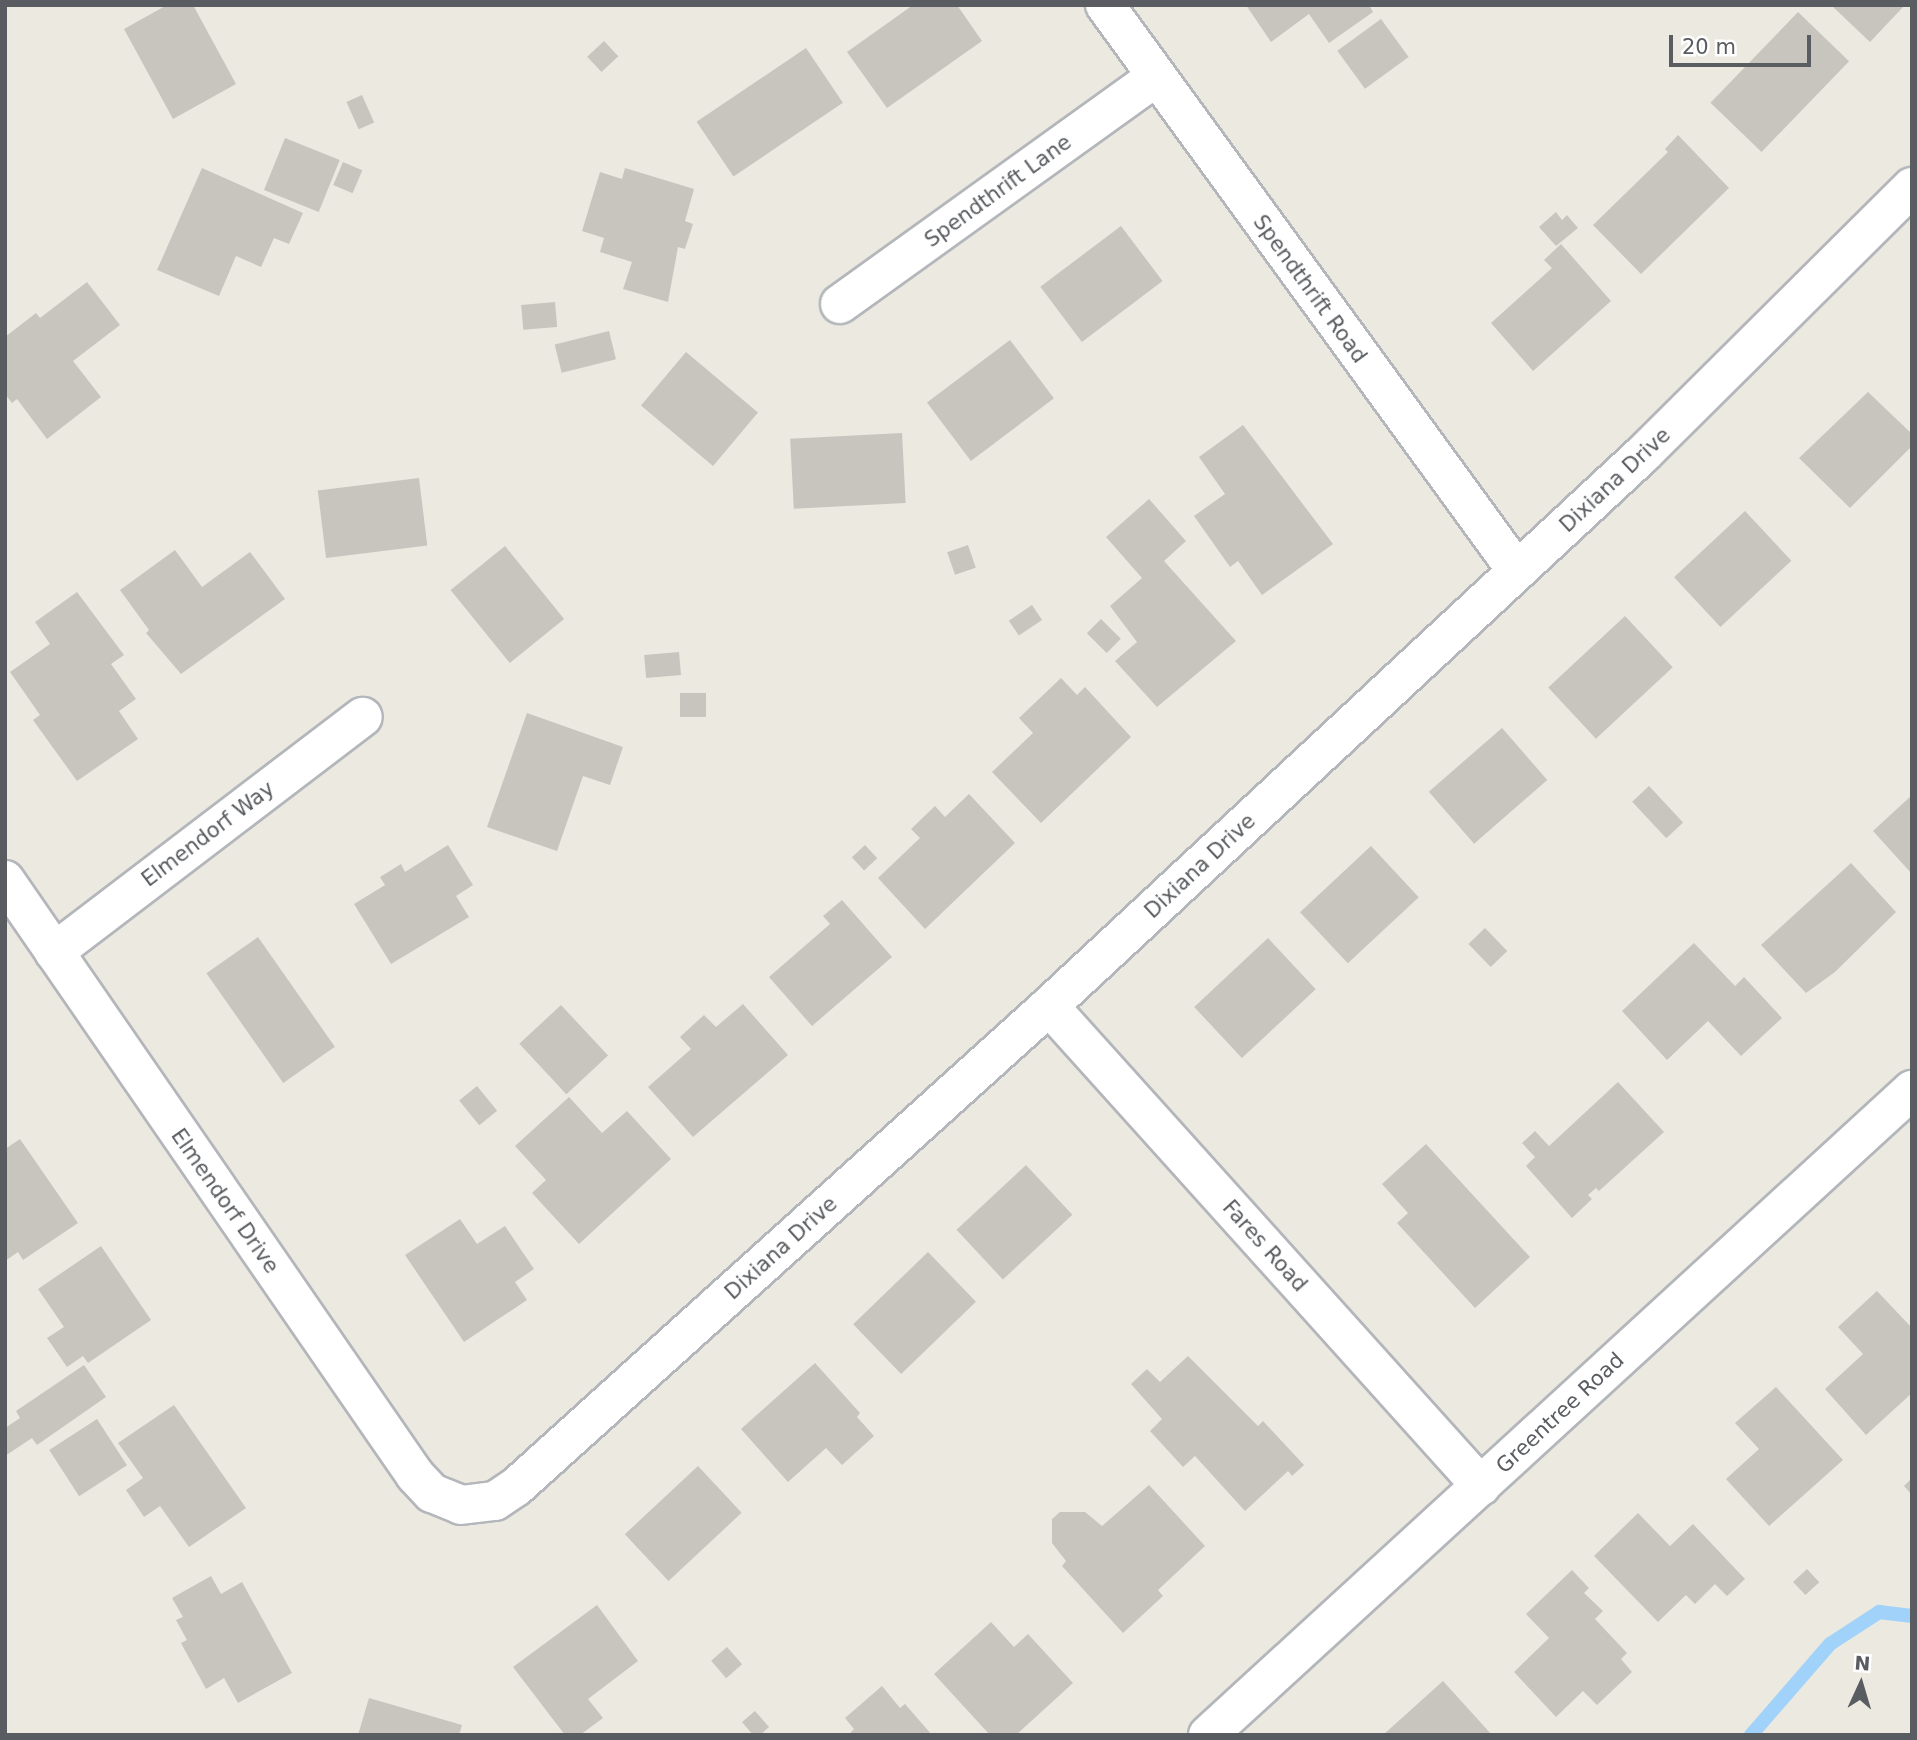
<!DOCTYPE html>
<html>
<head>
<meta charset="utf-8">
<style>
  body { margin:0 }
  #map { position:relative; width:1917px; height:1740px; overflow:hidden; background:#ebe9e0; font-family:"DejaVu Sans",sans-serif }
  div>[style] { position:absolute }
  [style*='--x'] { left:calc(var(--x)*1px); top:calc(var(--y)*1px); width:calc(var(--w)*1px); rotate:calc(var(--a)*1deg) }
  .stream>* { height:14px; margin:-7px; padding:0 7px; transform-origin:7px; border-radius:7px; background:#a1d2fa }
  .building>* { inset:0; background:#c8c5bf; transform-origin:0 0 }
  .roads { filter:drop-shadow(2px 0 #b3b6ba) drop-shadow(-2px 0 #b3b6ba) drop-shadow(0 2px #b3b6ba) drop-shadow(0 -2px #b3b6ba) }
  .minor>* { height:38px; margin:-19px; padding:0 19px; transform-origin:19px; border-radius:19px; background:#fff }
  .tertiary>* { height:38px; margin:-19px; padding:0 19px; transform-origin:19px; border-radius:19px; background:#fff }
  span { translate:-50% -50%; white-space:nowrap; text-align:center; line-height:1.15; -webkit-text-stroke:6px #fff; paint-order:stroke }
  .street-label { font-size:21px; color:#595c60 }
  .frame { position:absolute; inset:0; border:7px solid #595c60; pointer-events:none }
  .north { position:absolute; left:1826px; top:1649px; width:70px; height:70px; -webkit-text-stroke:5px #fff; paint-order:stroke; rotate:4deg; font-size:19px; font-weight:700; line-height:28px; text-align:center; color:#595c60 }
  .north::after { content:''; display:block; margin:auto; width:24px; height:32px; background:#595c60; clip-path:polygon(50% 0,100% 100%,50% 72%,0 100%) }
  .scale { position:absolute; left:1669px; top:35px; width:142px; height:32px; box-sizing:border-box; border:4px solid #595c60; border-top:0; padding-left:9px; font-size:21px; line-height:24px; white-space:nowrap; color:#595c60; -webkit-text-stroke:5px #fff; paint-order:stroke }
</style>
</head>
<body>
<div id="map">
  <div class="stream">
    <div style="--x:1751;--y:1735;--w:121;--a:-49"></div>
    <div style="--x:1830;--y:1644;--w:59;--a:-33.1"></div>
    <div style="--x:1879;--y:1612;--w:33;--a:7"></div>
  </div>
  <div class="building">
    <div style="clip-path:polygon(167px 5px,193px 5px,236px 84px,173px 119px,124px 29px)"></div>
    <div style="clip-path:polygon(913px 5px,957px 5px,982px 41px,887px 108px,847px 52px)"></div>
    <div style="clip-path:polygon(1246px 5px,1369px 5px,1373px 12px,1329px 43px,1309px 14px,1271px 42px)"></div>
    <div style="clip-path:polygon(1831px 5px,1905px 5px,1870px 42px)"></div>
    <div style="left:1798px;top:12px;width:71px;height:126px;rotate:44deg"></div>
    <div style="left:1381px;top:19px;width:47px;height:54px;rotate:54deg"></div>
    <div style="left:604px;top:41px;width:21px;height:23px;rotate:47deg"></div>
    <div style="left:806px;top:48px;width:66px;height:132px;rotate:56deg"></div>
    <div style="left:362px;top:95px;width:30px;height:17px;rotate:66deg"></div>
    <div style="clip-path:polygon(1678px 135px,1729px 188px,1641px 274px,1593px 225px,1668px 152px,1665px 149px)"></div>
    <div style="left:285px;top:138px;width:59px;height:56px;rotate:22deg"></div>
    <div style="left:343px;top:162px;width:21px;height:25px;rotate:23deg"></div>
    <div style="clip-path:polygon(202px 168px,303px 213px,289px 244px,274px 238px,261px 267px,236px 256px,219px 296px,157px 270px)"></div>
    <div style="clip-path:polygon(625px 168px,694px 189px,685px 221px,693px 224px,685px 249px,678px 247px,668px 302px,623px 289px,632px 262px,600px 252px,604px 238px,582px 231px,600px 172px,622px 179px)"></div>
    <div style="clip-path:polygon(1556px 212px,1562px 220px,1567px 215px,1578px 228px,1556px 246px,1539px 227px)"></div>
    <div style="left:1121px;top:226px;width:69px;height:101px;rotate:53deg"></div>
    <div style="clip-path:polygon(1561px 244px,1611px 301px,1533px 371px,1491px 323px,1552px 268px,1544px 260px)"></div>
    <div style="clip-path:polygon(87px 282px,120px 325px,73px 361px,101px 397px,47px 439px,17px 399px,12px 403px,5px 394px,5px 337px,36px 313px,40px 318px)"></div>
    <div style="left:555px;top:302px;width:25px;height:34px;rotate:85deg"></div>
    <div style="left:609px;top:331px;width:29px;height:56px;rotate:76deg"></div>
    <div style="left:1010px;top:340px;width:73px;height:104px;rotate:53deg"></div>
    <div style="left:686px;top:352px;width:94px;height:70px;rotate:40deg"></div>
    <div style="clip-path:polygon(1868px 392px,1912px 434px,1912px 446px,1850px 508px,1799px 458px)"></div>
    <div style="clip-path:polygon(1243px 425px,1333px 544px,1262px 595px,1238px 561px,1230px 567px,1194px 516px,1225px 494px,1199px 457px)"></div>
    <div style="left:902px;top:433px;width:70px;height:112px;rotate:87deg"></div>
    <div style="left:419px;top:478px;width:68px;height:102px;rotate:83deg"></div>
    <div style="clip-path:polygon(1149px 499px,1186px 541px,1164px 561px,1236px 641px,1157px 707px,1115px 661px,1137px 642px,1110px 606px,1142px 578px,1106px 537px)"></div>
    <div style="left:1745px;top:511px;width:68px;height:97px;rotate:47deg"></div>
    <div style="left:968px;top:545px;width:24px;height:22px;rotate:71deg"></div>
    <div style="left:505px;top:546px;width:94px;height:70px;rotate:51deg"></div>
    <div style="clip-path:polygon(175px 550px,202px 587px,250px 552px,285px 599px,181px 674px,146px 633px,149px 630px,120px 590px)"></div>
    <div style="clip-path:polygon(77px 592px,124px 655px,111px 664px,136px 699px,119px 711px,138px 739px,77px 781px,33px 720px,40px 715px,10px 672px,50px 644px,35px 622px)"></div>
    <div style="left:1032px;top:605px;width:18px;height:28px;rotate:56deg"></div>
    <div style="left:1625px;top:616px;width:70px;height:105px;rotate:47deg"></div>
    <div style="left:1101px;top:619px;width:28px;height:20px;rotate:45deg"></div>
    <div style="left:679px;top:652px;width:23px;height:35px;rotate:85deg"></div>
    <div style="clip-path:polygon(1061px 678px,1077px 695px,1085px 687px,1131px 737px,1041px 823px,992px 772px,1033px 733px,1019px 718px)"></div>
    <div style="left:706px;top:693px;width:24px;height:26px;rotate:90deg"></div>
    <div style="clip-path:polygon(527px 713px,623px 747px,610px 785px,583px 776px,557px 851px,487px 827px)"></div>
    <div style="left:1502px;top:728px;width:69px;height:97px;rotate:49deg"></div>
    <div style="left:1649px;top:786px;width:50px;height:23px;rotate:47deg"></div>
    <div style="clip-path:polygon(969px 794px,1015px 843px,925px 929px,878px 878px,920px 838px,911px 829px,935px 806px,945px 817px)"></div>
    <div style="clip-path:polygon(1912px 795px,1912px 874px,1873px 831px)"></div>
    <div style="clip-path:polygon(448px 845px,473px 885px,456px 896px,469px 917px,391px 964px,354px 904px,385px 885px,380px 877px,401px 864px,405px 872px)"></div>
    <div style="left:865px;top:845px;width:18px;height:18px;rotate:47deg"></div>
    <div style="left:1371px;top:846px;width:70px;height:97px;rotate:47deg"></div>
    <div style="clip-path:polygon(1851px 863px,1896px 912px,1835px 972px,1806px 993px,1761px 945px)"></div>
    <div style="clip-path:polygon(842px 900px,892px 957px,812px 1026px,769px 977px,830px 924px,823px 916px)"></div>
    <div style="left:1485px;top:928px;width:32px;height:23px;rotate:46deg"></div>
    <div style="left:258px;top:937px;width:134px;height:63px;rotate:55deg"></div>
    <div style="left:1268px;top:938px;width:70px;height:101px;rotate:47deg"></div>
    <div style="clip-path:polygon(1694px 943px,1735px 986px,1744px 977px,1782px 1018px,1741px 1056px,1708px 1021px,1667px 1060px,1622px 1011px)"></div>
    <div style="clip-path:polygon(743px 1004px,788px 1055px,693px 1137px,648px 1087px,691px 1049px,680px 1037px,704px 1015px,716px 1027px)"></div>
    <div style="left:561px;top:1005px;width:69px;height:57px;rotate:47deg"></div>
    <div style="clip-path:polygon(1618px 1082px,1664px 1132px,1599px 1191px,1596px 1188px,1588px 1195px,1592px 1199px,1572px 1218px,1526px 1166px,1535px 1157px,1522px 1143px,1535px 1131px,1549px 1146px)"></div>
    <div style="left:477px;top:1086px;width:32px;height:23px;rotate:51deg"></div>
    <div style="clip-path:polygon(569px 1097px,602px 1133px,627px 1111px,671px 1159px,579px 1244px,532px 1193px,546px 1180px,515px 1146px)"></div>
    <div style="clip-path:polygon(20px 1139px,78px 1223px,23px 1260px,18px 1252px,5px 1261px,5px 1149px)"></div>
    <div style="clip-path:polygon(1426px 1144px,1530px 1257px,1475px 1308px,1397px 1223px,1408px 1213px,1382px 1184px)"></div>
    <div style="left:1026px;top:1165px;width:68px;height:95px;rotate:47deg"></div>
    <div style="clip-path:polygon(460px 1219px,477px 1244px,505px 1226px,534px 1269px,515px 1282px,527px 1300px,464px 1342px,405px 1255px)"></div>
    <div style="clip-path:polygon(101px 1246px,151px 1320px,88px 1363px,83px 1356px,67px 1367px,47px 1338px,64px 1327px,38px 1289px)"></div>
    <div style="left:928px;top:1252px;width:69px;height:104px;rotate:46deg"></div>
    <div style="clip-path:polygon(1877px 1291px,1912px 1328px,1912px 1393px,1866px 1435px,1825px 1389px,1863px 1354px,1838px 1327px)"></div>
    <div style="clip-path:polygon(1188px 1356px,1258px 1426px,1263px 1421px,1304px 1465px,1292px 1476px,1288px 1471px,1245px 1511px,1195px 1456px,1183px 1467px,1150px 1431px,1162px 1419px,1131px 1384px,1147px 1369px,1160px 1382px)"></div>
    <div style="clip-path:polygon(815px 1363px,860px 1413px,857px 1417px,874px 1436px,842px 1465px,826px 1448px,788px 1482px,741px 1429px)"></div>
    <div style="clip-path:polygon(84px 1365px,106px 1397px,37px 1445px,32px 1438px,5px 1456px,5px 1428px,20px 1418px,16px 1411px)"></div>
    <div style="clip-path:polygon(1776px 1387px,1843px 1460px,1769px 1526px,1726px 1479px,1759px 1449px,1735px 1423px)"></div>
    <div style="clip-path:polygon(174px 1405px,246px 1508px,189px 1547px,160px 1506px,144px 1517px,126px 1490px,143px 1478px,118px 1443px)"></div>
    <div style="left:97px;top:1419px;width:55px;height:57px;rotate:57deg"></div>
    <div style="left:698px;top:1466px;width:64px;height:100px;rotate:47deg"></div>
    <div style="clip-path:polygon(1912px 1478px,1912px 1495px,1904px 1486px)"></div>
    <div style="clip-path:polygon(1149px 1485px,1205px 1546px,1158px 1590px,1163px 1596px,1123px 1633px,1062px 1566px,1066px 1561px,1052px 1543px,1052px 1519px,1060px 1512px,1085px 1512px,1102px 1526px)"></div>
    <div style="clip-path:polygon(1638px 1513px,1670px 1546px,1693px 1524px,1745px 1579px,1727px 1596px,1715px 1584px,1695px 1604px,1686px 1595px,1658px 1622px,1594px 1556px)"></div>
    <div style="left:1807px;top:1569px;width:18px;height:19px;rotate:47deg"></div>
    <div style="clip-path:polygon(1572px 1570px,1589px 1588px,1584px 1593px,1603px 1611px,1595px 1619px,1627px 1653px,1621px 1659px,1632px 1672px,1597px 1705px,1583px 1691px,1556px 1717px,1514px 1672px,1549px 1638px,1526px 1614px)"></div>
    <div style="clip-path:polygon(211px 1576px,221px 1594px,242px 1582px,292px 1673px,238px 1703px,224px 1678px,206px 1689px,181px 1643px,187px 1640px,176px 1620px,183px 1617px,172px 1598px)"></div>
    <div style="clip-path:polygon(597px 1605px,638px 1661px,588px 1699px,603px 1718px,580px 1735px,565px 1735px,513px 1667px)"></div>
    <div style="clip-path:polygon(991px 1622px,1014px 1647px,1028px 1634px,1073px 1683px,1016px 1735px,990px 1735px,934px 1674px)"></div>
    <div style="left:727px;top:1647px;width:23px;height:21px;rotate:49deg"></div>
    <div style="clip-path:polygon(1443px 1681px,1492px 1735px,1383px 1735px)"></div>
    <div style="clip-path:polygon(882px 1686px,900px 1708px,905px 1704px,932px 1735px,848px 1735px,854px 1729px,845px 1718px)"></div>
    <div style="clip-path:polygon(369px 1698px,462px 1725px,459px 1735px,358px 1735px)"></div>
    <div style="clip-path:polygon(755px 1711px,769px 1727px,760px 1735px,753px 1735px,742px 1722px)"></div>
  </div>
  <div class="roads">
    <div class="minor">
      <div style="--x:1105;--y:5;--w:700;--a:53.95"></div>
      <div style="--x:840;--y:304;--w:388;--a:-35.7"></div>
      <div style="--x:5;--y:880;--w:723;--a:55.43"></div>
      <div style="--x:415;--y:1475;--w:25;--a:47"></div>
      <div style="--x:432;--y:1493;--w:31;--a:22"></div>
      <div style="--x:461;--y:1505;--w:34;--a:-7"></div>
      <div style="--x:495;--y:1501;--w:25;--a:-34"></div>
      <div style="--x:516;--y:1487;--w:718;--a:-42.06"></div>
      <div style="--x:1049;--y:1006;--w:811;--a:-42.9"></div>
      <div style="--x:1643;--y:454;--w:379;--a:-44.8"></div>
      <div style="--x:54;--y:952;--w:388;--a:-37.3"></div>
      <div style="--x:1049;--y:1006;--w:646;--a:48.01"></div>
    </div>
    <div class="tertiary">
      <div style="--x:1208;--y:1735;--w:955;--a:-42.5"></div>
    </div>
  </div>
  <div class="street-label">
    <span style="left:998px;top:191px;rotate:-36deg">Spendthrift Lane</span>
    <span style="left:1310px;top:289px;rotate:54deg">Spendthrift Road</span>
    <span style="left:1615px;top:480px;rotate:-43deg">Dixiana Drive</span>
    <span style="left:208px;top:834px;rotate:-37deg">Elmendorf Way</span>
    <span style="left:1200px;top:866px;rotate:-43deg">Dixiana Drive</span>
    <span style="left:225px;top:1201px;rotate:55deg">Elmendorf Drive</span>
    <span style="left:1265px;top:1246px;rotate:48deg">Fares Road</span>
    <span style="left:781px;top:1248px;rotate:-42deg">Dixiana Drive</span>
    <span style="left:1560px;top:1413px;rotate:-43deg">Greentree Road</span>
  </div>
  <div class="frame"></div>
  <div class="north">N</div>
  <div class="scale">20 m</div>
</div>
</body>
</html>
